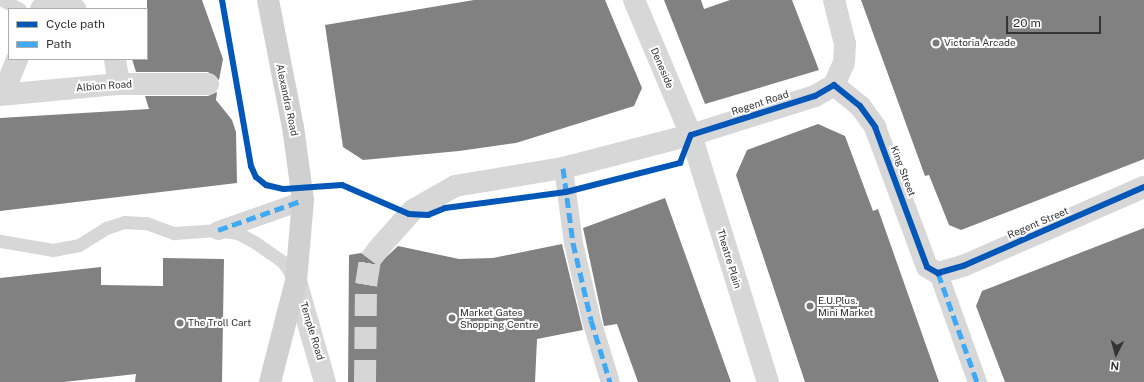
<!DOCTYPE html>
<html>
<head>
<meta charset="utf-8">
<style>
  body { margin:0 }
  #map { position:relative; width:1144px; height:382px; overflow:hidden; background:#fff; font-family:"Public Sans",sans-serif }
  div>[style] { position:absolute }
  [style*='--x'] { left:calc(var(--x)*1px); top:calc(var(--y)*1px); width:calc(var(--w)*1px); rotate:calc(var(--a)*1deg) }
  .building>* { inset:0; background:#818181 }
  .minor-tunnel>* { height:22px; margin-top:-11px; transform-origin:0; background:repeating-linear-gradient(90deg,#d6d6d6 0 22px,transparent 0 33px) }
  .service>* { height:13px; margin:-6.5px; padding:0 6.5px; transform-origin:6.5px; border-radius:6.5px; background:#d7d7d7 }
  .pedestrian>* { height:19px; margin:-9.5px; padding:0 9.5px; transform-origin:9.5px; border-radius:9.5px; background:#d7d7d7 }
  .minor>* { height:22px; margin:-11px; padding:0 11px; transform-origin:11px; border-radius:11px; background:#d7d7d7 }
  .secondary>* { height:22px; margin:-11px; padding:0 11px; transform-origin:11px; border-radius:11px; background:#d0d0d0 }
  .quiet>* { height:5px; margin-top:-2.5px; transform-origin:0; background:repeating-linear-gradient(90deg,#3fa9f5 0 10px,transparent 0 15px) }
  .cycleway>* { height:6px; margin:-3px; padding:0 3px; transform-origin:3px; border-radius:3px; background:#0057b8 }
  .dots>* { width:11px; height:11px; translate:-50% -50%; box-sizing:border-box; border:2px solid #fff; border-radius:50% }
  span { translate:-50% -50%; white-space:nowrap; text-align:center; line-height:1.15; -webkit-text-stroke:4px #fff; paint-order:stroke }
  .poi-label { font-size:10px; color:#333 }
  .left { translate:0 -50%; text-align:left }
  .street-label { font-size:10px; color:#333 }
  .legend { position:absolute; left:8px; top:8px; width:140px; height:52px; box-sizing:border-box; background:#fff; border:1px solid #adadad; margin:0; padding:5px 7px; list-style:none; font-size:12px; color:#333 }
  .legend li { display:flex; align-items:center; gap:8px; height:20px }
  .legend b { width:20px; border:1px solid #adadad }
  .north { position:absolute; left:1096px; top:334px; width:40px; height:40px; -webkit-text-stroke:3px #fff; paint-order:stroke; rotate:186deg; font-size:11px; font-weight:700; line-height:16px; text-align:center; color:#333 }
  .north::after { content:''; display:block; margin:auto; width:14px; height:18px; background:#333; clip-path:polygon(50% 0,100% 100%,50% 72%,0 100%) }
  .scale { position:absolute; left:1006px; top:16px; width:95px; height:18px; box-sizing:border-box; border:2px solid #333; border-top:0; padding-left:5px; font-size:12px; line-height:14px; white-space:nowrap; color:#333; -webkit-text-stroke:3px #fff; paint-order:stroke }
</style>
</head>
<body>
<div id="map">
  <div class="building">
    <div style="clip-path:polygon(147px 0,202px 0,223px 59px,219px 80px,208px 72px,136px 72px,132px 59px,147px 59px)"></div>
    <div style="clip-path:polygon(474px 0,605px 0,642px 88px,634px 106px,516px 143px,459px 151px,363px 160px,343px 147px,325px 25px)"></div>
    <div style="clip-path:polygon(664px 0,701px 0,704px 9px,730px 0,792px 0,819px 70px,705px 104px)"></div>
    <div style="clip-path:polygon(861px 0,1144px 0,1144px 159px,961px 230px,949px 225px,929px 175px,925px 176px)"></div>
    <div style="clip-path:polygon(217px 92px,216px 100px,232px 120px,236px 132px,237px 183px,0 211px,0 118px,149px 109px,145px 96px,208px 96px)"></div>
    <div style="clip-path:polygon(818px 124px,845px 136px,873px 211px,878px 209px,939px 382px,805px 382px,736px 175px,747px 150px)"></div>
    <div style="clip-path:polygon(665px 198px,731px 382px,638px 382px,617px 324px,604px 326px,583px 228px)"></div>
    <div style="clip-path:polygon(1144px 228px,1144px 382px,1005px 382px,976px 306px,982px 291px)"></div>
    <div style="clip-path:polygon(562px 244px,583px 330px,537px 339px,535px 382px,348px 382px,349px 255px,367px 252px,371px 258px,383px 260px,398px 246px,459px 259px,493px 258px)"></div>
    <div style="clip-path:polygon(163px 258px,224px 259px,222px 382px,135px 382px,136px 374px,64px 382px,0 382px,0 278px,101px 267px,101px 285px,163px 286px)"></div>
  </div>
  <div class="minor-tunnel">
    <div style="--x:365;--y:382;--w:97;--a:-89.4"></div>
    <div style="--x:366;--y:285;--w:25;--a:-81"></div>
    <div style="--x:370;--y:260;--w:15;--a:-53"></div>
  </div>
  <div class="service">
    <div style="--x:2;--y:0;--w:20;--a:27"></div>
    <div style="--x:0;--y:241;--w:54;--a:9.6"></div>
    <div style="--x:53;--y:250;--w:26;--a:-11"></div>
    <div style="--x:79;--y:245;--w:32;--a:-32"></div>
    <div style="--x:106;--y:228;--w:19;--a:-18"></div>
    <div style="--x:124;--y:222;--w:22;--a:3"></div>
    <div style="--x:146;--y:223;--w:30;--a:20"></div>
    <div style="--x:174;--y:233;--w:44;--a:-3.9"></div>
    <div style="--x:218;--y:230;--w:20;--a:9"></div>
    <div style="--x:238;--y:233;--w:21;--a:29"></div>
    <div style="--x:256;--y:243;--w:33;--a:35"></div>
    <div style="--x:283;--y:262;--w:23;--a:56"></div>
  </div>
  <div class="pedestrian">
    <div style="--x:563;--y:168;--w:76;--a:82.4"></div>
    <div style="--x:573;--y:243;--w:79;--a:76.8"></div>
    <div style="--x:591;--y:320;--w:65;--a:73"></div>
    <div style="--x:218;--y:230;--w:90;--a:-19.4"></div>
    <div style="--x:938;--y:273;--w:116;--a:70.3"></div>
  </div>
  <div class="minor">
    <div style="--x:61;--y:0;--w:17;--a:33"></div>
    <div style="--x:634;--y:0;--w:147;--a:67.1"></div>
    <div style="--x:691;--y:135;--w:259;--a:72.7"></div>
    <div style="--x:41;--y:9;--w:12;--a:-48"></div>
    <div style="--x:115;--y:59;--w:25;--a:81"></div>
    <div style="--x:834;--y:85;--w:33;--a:39"></div>
    <div style="--x:860;--y:106;--w:26;--a:54"></div>
    <div style="--x:875;--y:127;--w:149;--a:69.6"></div>
    <div style="--x:927;--y:267;--w:13;--a:29"></div>
    <div style="--x:938;--y:273;--w:26;--a:-16"></div>
    <div style="--x:963;--y:266;--w:197;--a:-23.6"></div>
    <div style="--x:3;--y:94;--w:38;--a:-68"></div>
    <div style="--x:0;--y:95;--w:120;--a:-5.3"></div>
    <div style="--x:119;--y:84;--w:89;--a:0"></div>
    <div style="--x:379;--y:248;--w:51;--a:-48.2"></div>
    <div style="--x:413;--y:210;--w:48;--a:-29.7"></div>
    <div style="--x:455;--y:186;--w:109;--a:-9.5"></div>
    <div style="--x:563;--y:168;--w:132;--a:-14.5"></div>
    <div style="--x:691;--y:135;--w:130;--a:-17.5"></div>
    <div style="--x:815;--y:96;--w:22;--a:-30"></div>
    <div style="--x:834;--y:85;--w:24;--a:-66"></div>
    <div style="--x:844;--y:63;--w:19;--a:-87"></div>
    <div style="--x:845;--y:44;--w:45;--a:-104"></div>
    <div style="--x:296;--y:281;--w:105;--a:74"></div>
  </div>
  <div class="secondary">
    <div style="--x:268;--y:0;--w:129;--a:78.9"></div>
    <div style="--x:293;--y:127;--w:74;--a:82.2"></div>
    <div style="--x:303;--y:200;--w:81;--a:94.9"></div>
    <div style="--x:296;--y:281;--w:104;--a:104.4"></div>
  </div>
  <div class="quiet">
    <div style="--x:563;--y:168;--w:76;--a:82.4"></div>
    <div style="--x:573;--y:243;--w:79;--a:76.8"></div>
    <div style="--x:591;--y:320;--w:65;--a:73"></div>
    <div style="--x:218;--y:230;--w:90;--a:-19.4"></div>
    <div style="--x:938;--y:273;--w:116;--a:70.3"></div>
  </div>
  <div class="cycleway">
    <div style="--x:222;--y:0;--w:169;--a:80.1"></div>
    <div style="--x:251;--y:166;--w:12;--a:66"></div>
    <div style="--x:256;--y:177;--w:13;--a:39"></div>
    <div style="--x:266;--y:185;--w:18;--a:13"></div>
    <div style="--x:284;--y:189;--w:58;--a:-3.9"></div>
    <div style="--x:342;--y:185;--w:73;--a:23.4"></div>
    <div style="--x:409;--y:214;--w:19;--a:3"></div>
    <div style="--x:428;--y:215;--w:18;--a:-22"></div>
    <div style="--x:445;--y:208;--w:122;--a:-7.5"></div>
    <div style="--x:566;--y:192;--w:118;--a:-14.3"></div>
    <div style="--x:680;--y:163;--w:30;--a:-69"></div>
    <div style="--x:691;--y:135;--w:130;--a:-17.5"></div>
    <div style="--x:815;--y:96;--w:22;--a:-30"></div>
    <div style="--x:834;--y:85;--w:33;--a:39"></div>
    <div style="--x:860;--y:106;--w:26;--a:54"></div>
    <div style="--x:875;--y:127;--w:149;--a:69.6"></div>
    <div style="--x:927;--y:267;--w:13;--a:29"></div>
    <div style="--x:938;--y:273;--w:26;--a:-16"></div>
    <div style="--x:963;--y:266;--w:197;--a:-23.6"></div>
  </div>
  <div class="dots">
    <div style="left:936px;top:43px;background:#7a7a7a"></div>
    <div style="left:810px;top:306px;background:#7a7a7a"></div>
    <div style="left:452px;top:318px;background:#7a7a7a"></div>
    <div style="left:180px;top:323px;background:#7a7a7a"></div>
  </div>
  <div class="poi-label">
    <span class="left" style="left:944px;top:43px">Victoria Arcade</span>
    <span class="left" style="left:818px;top:306px">E.U.Plus.<br>Mini Market</span>
    <span class="left" style="left:460px;top:318px">Market Gates<br>Shopping Centre</span>
    <span class="left" style="left:188px;top:323px">The Troll Cart</span>
  </div>
  <div class="street-label">
    <span style="left:662px;top:68px;rotate:67deg">Deneside</span>
    <span style="left:104px;top:86px;rotate:-4deg">Albion Road</span>
    <span style="left:287px;top:100px;rotate:78deg">Alexandra Road</span>
    <span style="left:760px;top:103px;rotate:-18deg">Regent Road</span>
    <span style="left:903px;top:171px;rotate:69deg">King Street</span>
    <span style="left:1038px;top:223px;rotate:-23deg">Regent Street</span>
    <span style="left:729px;top:259px;rotate:73deg">Theatre Plain</span>
    <span style="left:312px;top:331px;rotate:73deg">Temple Road</span>
  </div>
  <ul class="legend">
  <li><b style="height:5px;background:#0057b8"></b>Cycle path</li>
  <li><b style="height:5px;background:#3fa9f5"></b>Path</li>
  </ul>
  <div class="north">N</div>
  <div class="scale">20 m</div>
</div>
</body>
</html>
